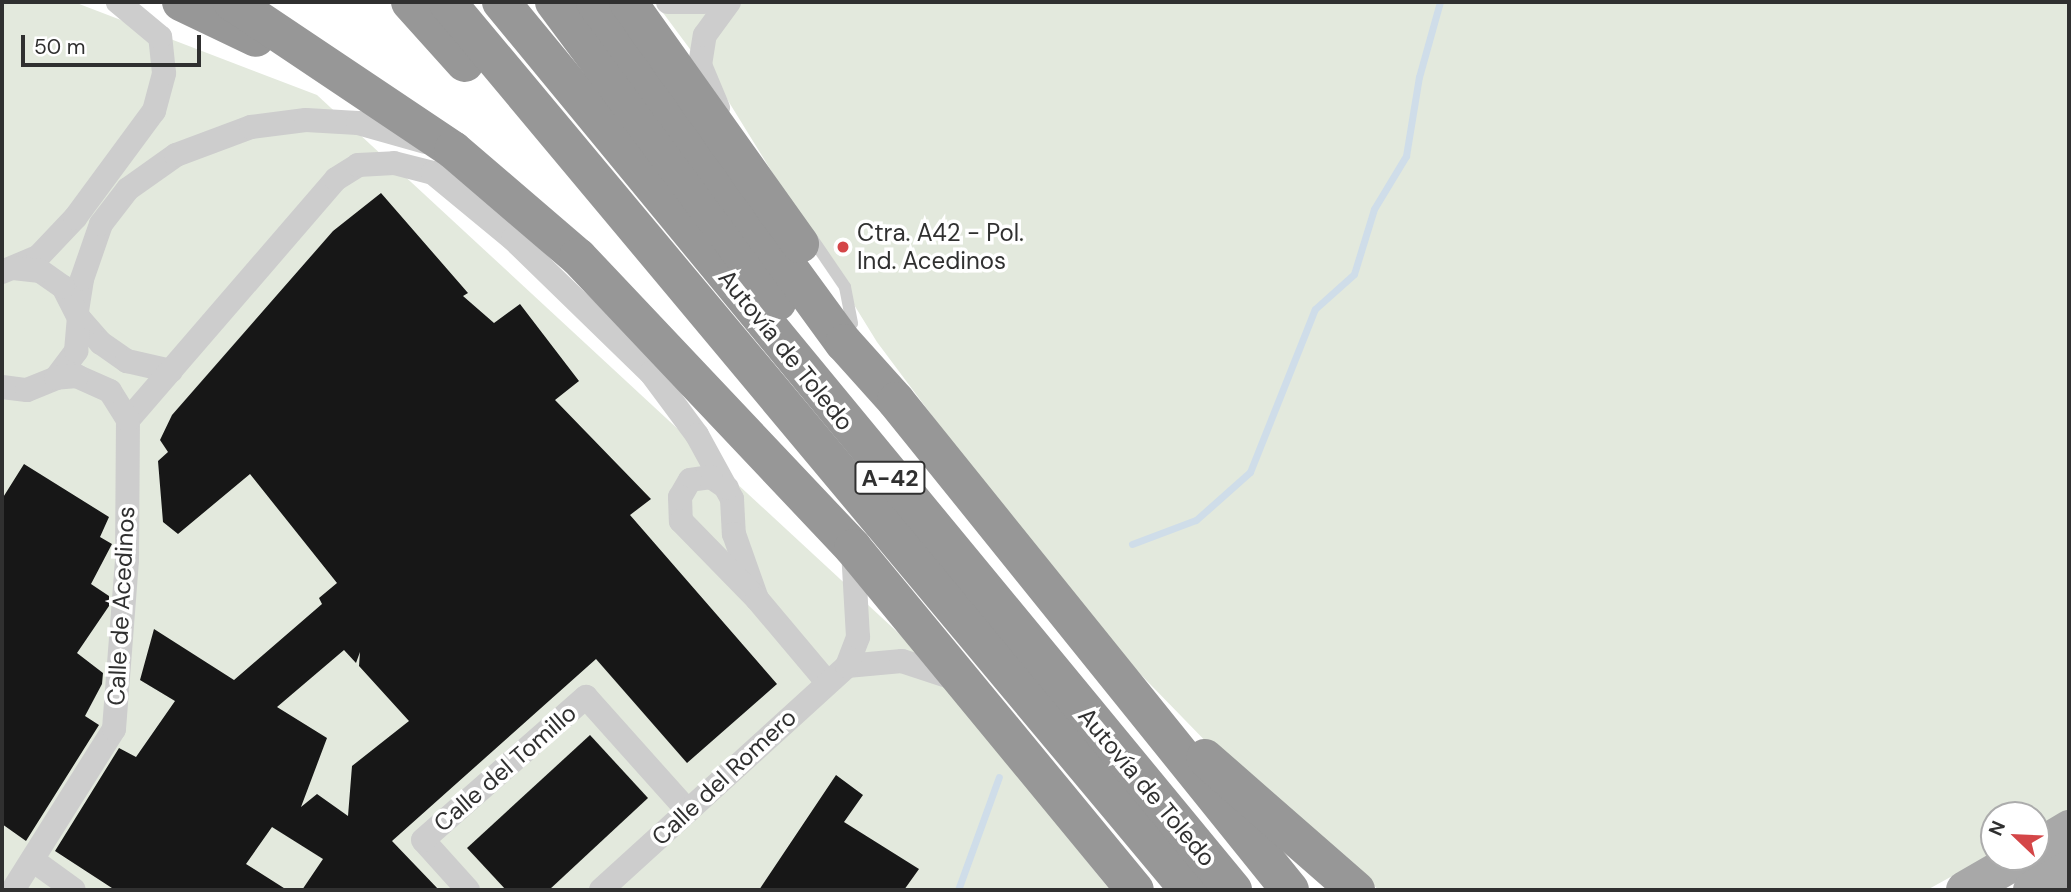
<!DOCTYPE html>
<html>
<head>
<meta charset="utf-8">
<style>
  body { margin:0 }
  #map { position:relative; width:2071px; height:892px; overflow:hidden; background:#fff; font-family:"DM Sans",sans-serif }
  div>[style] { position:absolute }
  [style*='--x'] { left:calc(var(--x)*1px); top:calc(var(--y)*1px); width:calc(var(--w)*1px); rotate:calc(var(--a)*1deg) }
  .green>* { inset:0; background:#e3e9dd }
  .stream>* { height:7px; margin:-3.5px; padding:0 3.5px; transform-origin:3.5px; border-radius:3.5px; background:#cfdde9 }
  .building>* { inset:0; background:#171717 }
  .service>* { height:12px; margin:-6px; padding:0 6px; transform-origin:6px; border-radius:6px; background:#cdcdcd }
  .minor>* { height:24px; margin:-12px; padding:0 12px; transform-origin:12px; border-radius:12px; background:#cdcdcd }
  .primary>* { height:38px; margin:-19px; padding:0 19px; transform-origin:19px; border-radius:19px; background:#a8a8a8 }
  .motorway>* { height:38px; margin:-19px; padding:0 19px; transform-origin:19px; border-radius:19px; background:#979797 }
  .dots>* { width:19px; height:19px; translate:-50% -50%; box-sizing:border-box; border:4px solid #fff; border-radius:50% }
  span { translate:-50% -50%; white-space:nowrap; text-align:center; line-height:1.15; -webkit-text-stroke:7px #fff; paint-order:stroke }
  .shield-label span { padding:2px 5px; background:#fff; border:2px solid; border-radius:5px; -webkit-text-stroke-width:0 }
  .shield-label { font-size:23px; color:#303030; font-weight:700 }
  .poi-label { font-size:24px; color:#303030 }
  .left { translate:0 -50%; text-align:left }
  .street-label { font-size:24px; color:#303030 }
  .frame { position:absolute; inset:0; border:4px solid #303030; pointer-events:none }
  .north { position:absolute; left:1980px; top:801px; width:70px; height:70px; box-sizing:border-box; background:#fff; border:2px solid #acacac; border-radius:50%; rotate:293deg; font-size:19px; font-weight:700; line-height:28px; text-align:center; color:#303030 }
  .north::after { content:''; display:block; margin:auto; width:24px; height:32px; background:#d44648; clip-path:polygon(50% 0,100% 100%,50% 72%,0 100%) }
  .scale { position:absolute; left:21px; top:35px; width:180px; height:32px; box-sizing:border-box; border:4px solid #303030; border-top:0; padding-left:9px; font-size:21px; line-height:24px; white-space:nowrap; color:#303030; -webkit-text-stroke:5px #fff; paint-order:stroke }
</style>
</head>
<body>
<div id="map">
  <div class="green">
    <div style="clip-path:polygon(2px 2px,74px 2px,317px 95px,920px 653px,1110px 890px,2px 890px)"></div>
    <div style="clip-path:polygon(655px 2px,2069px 2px,2069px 812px,2036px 830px,2036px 815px,1994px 815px,1994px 853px,1927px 890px,1379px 890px,1219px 755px,1075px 607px,877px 342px,727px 99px)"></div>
  </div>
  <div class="stream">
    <div style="--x:1132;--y:544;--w:68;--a:-20.6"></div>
    <div style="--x:1196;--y:520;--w:72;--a:-41.6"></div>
    <div style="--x:1250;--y:472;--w:175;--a:-68.3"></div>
    <div style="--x:1315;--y:309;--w:52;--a:-41.9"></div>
    <div style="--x:1354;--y:274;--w:68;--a:-72.9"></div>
    <div style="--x:1374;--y:209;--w:62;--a:-58.9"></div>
    <div style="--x:1406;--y:156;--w:80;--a:-80.7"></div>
    <div style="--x:1419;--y:77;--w:78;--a:-74.4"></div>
    <div style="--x:958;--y:890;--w:120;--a:-70.1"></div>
  </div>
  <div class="building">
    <div style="clip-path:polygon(evenodd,381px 193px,468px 293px,463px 296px,494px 323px,520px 304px,579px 381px,555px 400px,651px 499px,630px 515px,777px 684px,687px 763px,596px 659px,392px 841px,439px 890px,302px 890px,323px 859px,272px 827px,246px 864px,287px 890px,115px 890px,55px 851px,119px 748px,136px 757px,175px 701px,140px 680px,154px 629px,234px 680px,322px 604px,319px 598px,337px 583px,250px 474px,178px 534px,163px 522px,158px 461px,168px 452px,160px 440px,172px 415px,333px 231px,381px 193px,344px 650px,356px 663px,360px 652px,359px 666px,409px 721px,352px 766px,348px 816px,317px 794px,301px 807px,327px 738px,277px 707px,344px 650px)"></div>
    <div style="clip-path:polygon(24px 464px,109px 517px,100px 537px,112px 544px,91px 584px,109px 596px,109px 606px,77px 653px,103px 673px,102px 684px,85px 716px,99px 725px,26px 841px,2px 824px,2px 499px)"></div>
    <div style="clip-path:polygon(590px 735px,648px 798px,549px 890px,506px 890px,467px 848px)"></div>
    <div style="clip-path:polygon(836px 775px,863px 795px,844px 822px,919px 869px,904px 890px,759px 890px)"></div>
  </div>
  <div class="service">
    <div style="--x:809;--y:234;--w:64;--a:55.8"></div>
    <div style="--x:845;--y:287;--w:37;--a:79"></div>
  </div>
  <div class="minor">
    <div style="--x:668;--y:2;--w:36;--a:0"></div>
    <div style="--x:718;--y:108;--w:47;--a:-112.7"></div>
    <div style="--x:700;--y:65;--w:30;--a:-81"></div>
    <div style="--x:705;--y:35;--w:41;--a:-54"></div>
    <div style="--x:2;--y:272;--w:39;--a:-23"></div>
    <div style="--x:38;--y:257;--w:54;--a:-46.5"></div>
    <div style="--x:75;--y:218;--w:133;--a:-53.6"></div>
    <div style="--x:154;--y:111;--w:39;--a:-75"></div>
    <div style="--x:164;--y:73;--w:36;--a:-96"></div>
    <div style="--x:160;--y:37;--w:55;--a:-140.2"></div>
    <div style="--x:77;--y:311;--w:32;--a:-81"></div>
    <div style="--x:82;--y:279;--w:58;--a:-70.9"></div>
    <div style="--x:101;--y:224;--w:44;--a:-52.4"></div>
    <div style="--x:128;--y:189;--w:59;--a:-35.3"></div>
    <div style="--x:176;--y:155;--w:80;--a:-20.5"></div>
    <div style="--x:251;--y:127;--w:55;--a:-7.3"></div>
    <div style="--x:306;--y:120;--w:52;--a:3.3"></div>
    <div style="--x:358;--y:123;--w:70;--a:15.8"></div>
    <div style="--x:79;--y:318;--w:33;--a:49"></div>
    <div style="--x:101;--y:343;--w:32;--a:35"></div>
    <div style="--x:127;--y:361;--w:45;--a:12.8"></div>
    <div style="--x:2;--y:387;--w:25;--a:7"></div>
    <div style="--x:27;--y:390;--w:31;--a:-22"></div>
    <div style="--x:56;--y:378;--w:34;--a:-53"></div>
    <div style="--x:76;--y:351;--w:33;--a:-85"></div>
    <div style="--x:79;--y:318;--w:35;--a:-117"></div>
    <div style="--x:63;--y:287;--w:28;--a:-145"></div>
    <div style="--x:40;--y:271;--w:27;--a:-174"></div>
    <div style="--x:128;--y:420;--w:318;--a:-49.2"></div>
    <div style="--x:336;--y:179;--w:26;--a:-32"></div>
    <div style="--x:358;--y:165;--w:36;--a:-3"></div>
    <div style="--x:394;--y:163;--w:40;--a:14.4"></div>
    <div style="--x:433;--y:173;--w:104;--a:39.5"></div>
    <div style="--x:513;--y:239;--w:192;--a:44.2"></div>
    <div style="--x:651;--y:373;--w:77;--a:53.4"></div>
    <div style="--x:697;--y:435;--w:73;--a:61.3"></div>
    <div style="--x:732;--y:499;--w:35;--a:87"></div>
    <div style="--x:734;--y:534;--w:69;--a:70.5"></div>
    <div style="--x:727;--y:488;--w:19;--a:-145"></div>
    <div style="--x:711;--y:477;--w:21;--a:172"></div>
    <div style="--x:690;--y:480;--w:20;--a:120"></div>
    <div style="--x:680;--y:497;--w:24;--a:88"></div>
    <div style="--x:681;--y:521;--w:109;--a:45.7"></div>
    <div style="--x:757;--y:599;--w:109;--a:49.9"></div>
    <div style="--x:847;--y:666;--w:55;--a:-5.2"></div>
    <div style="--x:902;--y:661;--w:60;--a:18.4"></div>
    <div style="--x:34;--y:861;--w:49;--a:35.9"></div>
    <div style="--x:13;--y:890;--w:190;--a:-57.9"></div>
    <div style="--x:114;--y:729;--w:169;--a:-85.6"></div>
    <div style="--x:127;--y:560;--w:140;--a:-89.6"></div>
    <div style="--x:128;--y:420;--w:34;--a:-122"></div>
    <div style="--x:110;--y:391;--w:36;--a:-156"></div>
    <div style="--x:77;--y:376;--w:21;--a:175"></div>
    <div style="--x:468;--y:890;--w:67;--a:-132"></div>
    <div style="--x:423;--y:840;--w:217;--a:-41.3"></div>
    <div style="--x:586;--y:697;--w:153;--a:48.2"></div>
    <div style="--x:601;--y:890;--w:333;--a:-42.3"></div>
    <div style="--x:847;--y:666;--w:31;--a:-69"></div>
    <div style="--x:858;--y:637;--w:87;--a:-93.3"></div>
  </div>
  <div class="primary">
    <div style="--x:2036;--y:849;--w:39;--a:-31"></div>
    <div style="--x:1965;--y:890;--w:66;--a:-30.1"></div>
    <div style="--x:2032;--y:890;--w:43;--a:-29.6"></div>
  </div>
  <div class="motorway">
    <div style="--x:181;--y:2;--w:83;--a:25.6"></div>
    <div style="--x:232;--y:2;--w:266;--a:33.8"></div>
    <div style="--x:453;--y:150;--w:165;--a:40.6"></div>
    <div style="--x:578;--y:257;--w:400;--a:46.6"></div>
    <div style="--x:853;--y:548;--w:443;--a:50.5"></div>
    <div style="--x:410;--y:2;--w:82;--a:48"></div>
    <div style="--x:447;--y:2;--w:1157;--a:50.12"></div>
    <div style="--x:501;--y:2;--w:1151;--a:50.5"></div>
    <div style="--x:554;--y:2;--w:374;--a:53.3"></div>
    <div style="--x:595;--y:2;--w:422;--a:53.9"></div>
    <div style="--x:844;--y:343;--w:78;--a:48.1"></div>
    <div style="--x:896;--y:401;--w:628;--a:51.14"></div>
    <div style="--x:628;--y:2;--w:297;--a:54.6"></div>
    <div style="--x:1205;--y:758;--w:201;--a:41.2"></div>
  </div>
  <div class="dots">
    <div style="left:843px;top:247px;background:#d44648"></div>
  </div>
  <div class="shield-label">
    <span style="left:890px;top:478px">A-42</span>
  </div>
  <div class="poi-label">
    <span class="left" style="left:857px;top:247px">Ctra. A42 - Pol.<br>Ind. Acedinos</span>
  </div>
  <div class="street-label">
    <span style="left:786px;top:350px;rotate:51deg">Autovía de Toledo</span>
    <span style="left:121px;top:606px;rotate:-87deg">Calle de Acedinos</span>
    <span style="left:505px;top:768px;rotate:-41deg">Calle del Tomillo</span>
    <span style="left:724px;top:777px;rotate:-43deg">Calle del Romero</span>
    <span style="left:1147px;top:787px;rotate:50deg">Autovía de Toledo</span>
  </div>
  <div class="frame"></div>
  <div class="north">N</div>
  <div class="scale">50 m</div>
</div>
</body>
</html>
